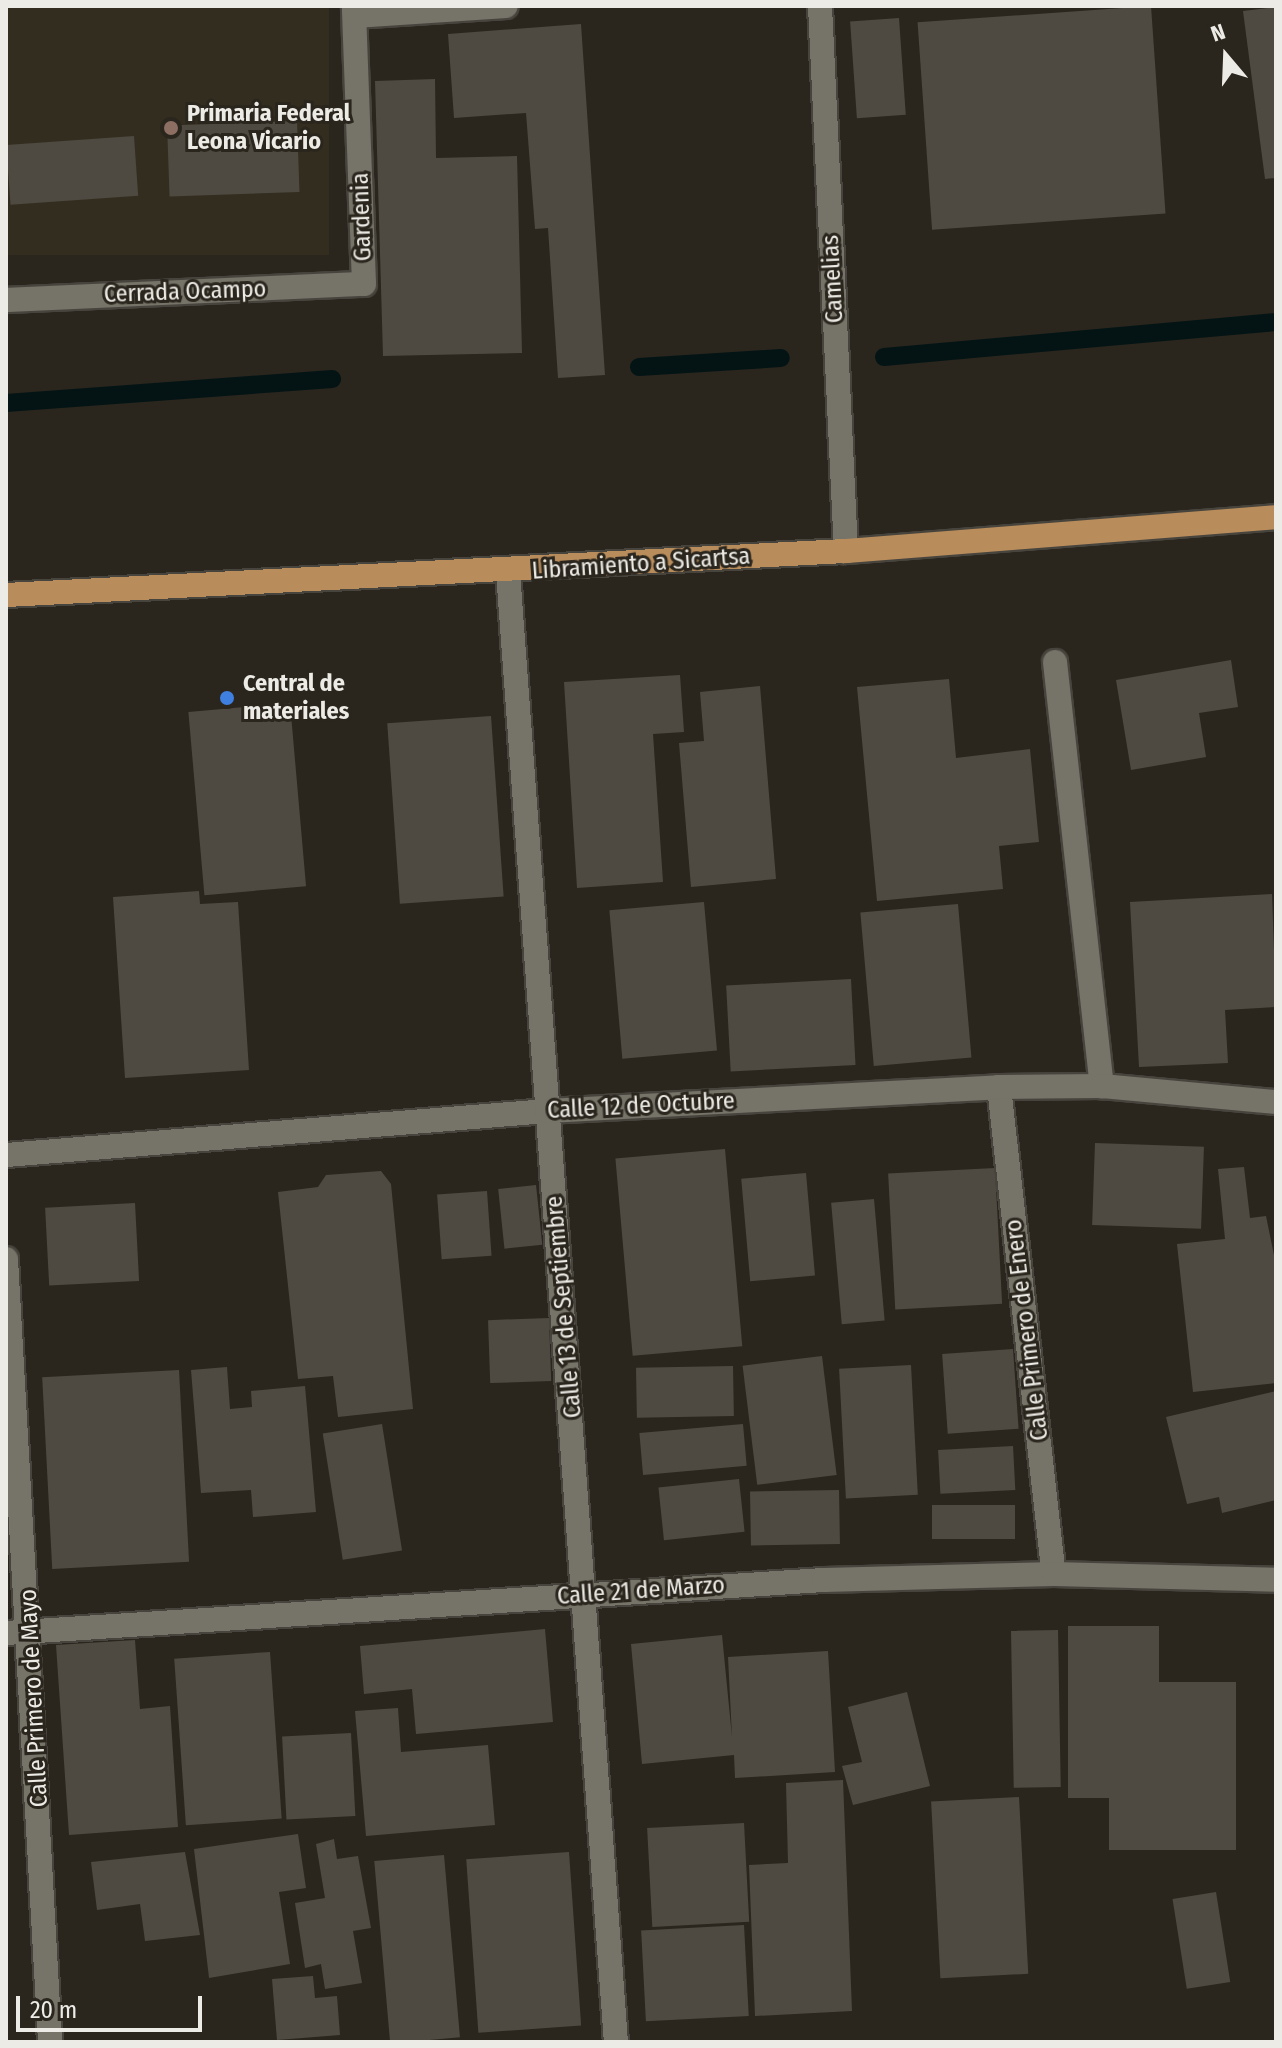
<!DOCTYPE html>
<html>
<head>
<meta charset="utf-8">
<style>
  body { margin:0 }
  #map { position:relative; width:1282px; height:2048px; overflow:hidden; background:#2a261e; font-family:"Fira Sans Condensed",sans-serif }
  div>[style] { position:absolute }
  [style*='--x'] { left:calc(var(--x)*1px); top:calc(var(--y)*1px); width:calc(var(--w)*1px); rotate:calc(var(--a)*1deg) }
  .built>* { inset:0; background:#332d1f; transform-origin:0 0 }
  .stream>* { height:18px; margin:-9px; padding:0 9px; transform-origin:9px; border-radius:9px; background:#041415 }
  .building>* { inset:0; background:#4e4a41; transform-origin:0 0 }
  .roads { filter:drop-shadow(2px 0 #47443d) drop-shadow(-2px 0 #47443d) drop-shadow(0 2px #47443d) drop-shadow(0 -2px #47443d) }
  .minor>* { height:24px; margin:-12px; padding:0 12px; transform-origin:12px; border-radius:12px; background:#767369 }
  .major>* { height:24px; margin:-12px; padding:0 12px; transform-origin:12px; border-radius:12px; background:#b98c5b }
  .dots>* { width:22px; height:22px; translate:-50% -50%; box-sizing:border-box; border:4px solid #2a261e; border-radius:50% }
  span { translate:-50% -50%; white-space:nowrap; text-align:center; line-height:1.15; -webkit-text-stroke:6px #2a261e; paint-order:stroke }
  .poi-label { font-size:24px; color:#edebe5; font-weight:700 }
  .left { translate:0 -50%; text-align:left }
  .street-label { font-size:24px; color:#edebe5 }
  .frame { position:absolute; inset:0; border:8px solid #edebe5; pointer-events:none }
  .north { position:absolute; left:1186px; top:16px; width:80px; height:80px; -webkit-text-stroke:6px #2a261e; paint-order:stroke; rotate:341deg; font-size:22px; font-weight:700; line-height:32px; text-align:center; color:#edebe5 }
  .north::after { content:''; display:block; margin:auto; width:28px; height:36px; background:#edebe5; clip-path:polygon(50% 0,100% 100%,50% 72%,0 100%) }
  .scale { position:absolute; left:16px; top:1996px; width:186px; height:36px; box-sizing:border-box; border:4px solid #edebe5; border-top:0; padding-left:10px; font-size:24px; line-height:28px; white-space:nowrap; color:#edebe5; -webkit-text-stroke:6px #2a261e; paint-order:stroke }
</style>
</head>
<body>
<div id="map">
  <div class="built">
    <div style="left:6px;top:6px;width:323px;height:249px"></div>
  </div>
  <div class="stream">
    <div style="--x:884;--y:357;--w:394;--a:-5.1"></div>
    <div style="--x:639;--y:367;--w:142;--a:-3.6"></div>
    <div style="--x:6;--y:403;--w:327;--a:-4.2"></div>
  </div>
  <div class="building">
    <div style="left:1151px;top:6px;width:208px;height:234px;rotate:86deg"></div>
    <div style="clip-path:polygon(1276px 7px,1276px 178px,1265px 179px,1243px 11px)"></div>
    <div style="left:899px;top:18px;width:97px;height:49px;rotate:86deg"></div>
    <div style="clip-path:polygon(581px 24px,605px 375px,558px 378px,548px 228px,535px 229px,526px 113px,454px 118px,448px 34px)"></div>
    <div style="clip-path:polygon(435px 79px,436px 158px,517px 156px,522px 353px,383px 356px,375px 81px)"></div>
    <div style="left:297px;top:121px;width:71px;height:130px;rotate:88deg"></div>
    <div style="left:134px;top:136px;width:60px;height:128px;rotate:86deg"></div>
    <div style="clip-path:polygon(1231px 660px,1238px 707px,1199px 713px,1206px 757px,1131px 770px,1116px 680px)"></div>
    <div style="clip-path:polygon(680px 675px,684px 732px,653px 734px,663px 882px,577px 888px,564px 682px)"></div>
    <div style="clip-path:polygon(949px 679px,956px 758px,1030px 749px,1039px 842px,999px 846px,1003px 889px,877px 901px,857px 687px)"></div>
    <div style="clip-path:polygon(760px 686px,776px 879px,691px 887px,679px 743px,704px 741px,700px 692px)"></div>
    <div style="left:290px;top:703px;width:184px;height:102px;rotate:85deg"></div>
    <div style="left:491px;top:716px;width:181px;height:104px;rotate:86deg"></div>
    <div style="clip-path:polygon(199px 891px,200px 904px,238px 902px,249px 1070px,125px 1078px,113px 897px)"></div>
    <div style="clip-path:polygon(1272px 894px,1276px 1007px,1225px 1010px,1228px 1063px,1139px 1067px,1130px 902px)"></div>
    <div style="left:704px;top:902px;width:149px;height:95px;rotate:85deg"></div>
    <div style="left:958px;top:904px;width:154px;height:98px;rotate:85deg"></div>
    <div style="left:851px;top:979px;width:86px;height:125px;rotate:87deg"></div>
    <div style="left:1095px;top:1143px;width:109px;height:82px;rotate:2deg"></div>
    <div style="left:725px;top:1149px;width:198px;height:110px;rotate:85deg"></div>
    <div style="clip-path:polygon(1244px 1167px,1250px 1218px,1266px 1216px,1276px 1265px,1276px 1383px,1193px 1392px,1177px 1244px,1225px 1239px,1218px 1169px)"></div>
    <div style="left:995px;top:1168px;width:136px;height:107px;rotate:87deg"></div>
    <div style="clip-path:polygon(381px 1171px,391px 1184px,413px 1409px,338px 1417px,333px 1376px,298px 1379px,278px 1192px,318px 1187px,326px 1175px)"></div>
    <div style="left:806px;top:1173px;width:103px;height:65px;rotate:85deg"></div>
    <div style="left:536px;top:1185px;width:60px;height:38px;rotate:84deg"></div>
    <div style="left:487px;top:1191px;width:65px;height:50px;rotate:86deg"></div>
    <div style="left:874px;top:1199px;width:122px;height:43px;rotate:85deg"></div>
    <div style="left:135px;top:1203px;width:78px;height:90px;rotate:87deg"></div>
    <div style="left:549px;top:1318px;width:63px;height:61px;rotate:88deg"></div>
    <div style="left:1013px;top:1349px;width:80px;height:71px;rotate:86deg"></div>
    <div style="left:822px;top:1356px;width:120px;height:80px;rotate:83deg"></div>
    <div style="left:911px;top:1365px;width:130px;height:72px;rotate:87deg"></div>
    <div style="left:733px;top:1366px;width:50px;height:97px;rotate:89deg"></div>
    <div style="clip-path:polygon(227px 1367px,230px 1409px,252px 1407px,251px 1391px,305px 1386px,316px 1512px,253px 1517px,251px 1490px,201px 1493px,191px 1370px)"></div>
    <div style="left:179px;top:1370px;width:192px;height:137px;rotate:87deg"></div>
    <div style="clip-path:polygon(1276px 1391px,1276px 1500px,1222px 1513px,1219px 1497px,1187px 1504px,1166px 1417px)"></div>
    <div style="left:382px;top:1424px;width:128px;height:60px;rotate:81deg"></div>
    <div style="left:743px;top:1424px;width:42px;height:104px;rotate:85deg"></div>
    <div style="left:1013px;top:1446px;width:44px;height:75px;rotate:87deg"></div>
    <div style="left:739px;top:1479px;width:53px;height:81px;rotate:84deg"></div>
    <div style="left:839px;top:1490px;width:54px;height:89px;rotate:89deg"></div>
    <div style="left:932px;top:1505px;width:83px;height:34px"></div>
    <div style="clip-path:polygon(1068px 1626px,1159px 1626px,1159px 1682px,1236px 1682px,1236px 1850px,1109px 1850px,1109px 1798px,1068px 1798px)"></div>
    <div style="clip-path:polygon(545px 1629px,553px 1722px,416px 1734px,412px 1689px,364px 1694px,360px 1646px)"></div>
    <div style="left:1058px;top:1630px;width:157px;height:47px;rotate:89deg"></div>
    <div style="clip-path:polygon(722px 1635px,732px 1737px,728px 1657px,828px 1651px,835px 1772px,735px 1778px,734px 1755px,642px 1764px,631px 1644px)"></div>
    <div style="clip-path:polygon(135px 1640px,140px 1709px,170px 1706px,178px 1827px,69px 1835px,56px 1645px)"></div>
    <div style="left:270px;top:1652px;width:167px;height:96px;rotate:86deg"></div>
    <div style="clip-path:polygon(907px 1692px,930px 1786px,853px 1805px,842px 1766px,862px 1762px,848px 1707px)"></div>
    <div style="clip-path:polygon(398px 1708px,401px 1752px,488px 1745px,495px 1825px,366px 1836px,355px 1711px)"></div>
    <div style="left:351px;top:1733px;width:83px;height:69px;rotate:87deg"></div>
    <div style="clip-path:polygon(843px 1780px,852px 2011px,755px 2016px,749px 1865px,788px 1863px,786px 1783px)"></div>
    <div style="left:1019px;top:1797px;width:177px;height:88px;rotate:87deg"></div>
    <div style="left:744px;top:1823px;width:99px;height:97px;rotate:87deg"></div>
    <div style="clip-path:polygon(298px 1834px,306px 1888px,279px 1892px,290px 1964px,209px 1978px,194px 1849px)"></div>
    <div style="clip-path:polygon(334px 1839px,337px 1859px,358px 1856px,371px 1928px,353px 1931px,362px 1983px,325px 1989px,321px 1964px,305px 1968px,295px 1903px,325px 1898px,316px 1844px)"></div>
    <div style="clip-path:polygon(185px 1852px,200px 1935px,145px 1941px,140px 1904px,97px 1910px,91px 1862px)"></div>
    <div style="left:569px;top:1852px;width:174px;height:103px;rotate:86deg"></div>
    <div style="left:444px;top:1855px;width:183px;height:70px;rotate:85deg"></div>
    <div style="left:1216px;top:1892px;width:91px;height:44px;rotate:81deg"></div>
    <div style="left:744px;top:1925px;width:91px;height:103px;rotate:87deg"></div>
    <div style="clip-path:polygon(313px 1976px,315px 1998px,337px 1996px,340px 2035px,277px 2040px,272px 1979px)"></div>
  </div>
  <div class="roads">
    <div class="minor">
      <div style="--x:820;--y:6;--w:546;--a:87.27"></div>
      <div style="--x:355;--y:16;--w:151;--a:-3.8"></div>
      <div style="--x:6;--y:300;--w:358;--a:-2.6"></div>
      <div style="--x:364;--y:284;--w:278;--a:-92.1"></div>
      <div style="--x:508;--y:572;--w:1474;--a:85.8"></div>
      <div style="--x:1055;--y:662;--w:427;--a:83.7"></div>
      <div style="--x:999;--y:1087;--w:490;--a:83.6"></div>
      <div style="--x:6;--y:1155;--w:543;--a:-4.65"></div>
      <div style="--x:547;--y:1111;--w:453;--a:-3"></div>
      <div style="--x:999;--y:1087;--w:103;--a:-0.6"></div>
      <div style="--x:1102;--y:1086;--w:175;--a:5.3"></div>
      <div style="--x:6;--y:1259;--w:784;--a:86.78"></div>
      <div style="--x:6;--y:1633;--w:820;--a:-3.71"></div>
      <div style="--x:824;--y:1580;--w:230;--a:-1.5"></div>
      <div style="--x:1054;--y:1574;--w:222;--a:1.5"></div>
    </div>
    <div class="major">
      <div style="--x:6;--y:595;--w:841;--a:-3"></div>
      <div style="--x:846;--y:551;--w:431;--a:-4.5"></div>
    </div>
  </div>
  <div class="dots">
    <div style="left:171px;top:128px;background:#8d6e63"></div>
    <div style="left:227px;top:698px;background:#3f7fe0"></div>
  </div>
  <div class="poi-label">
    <span class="left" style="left:187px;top:128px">Primaria Federal<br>Leona Vicario</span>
    <span class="left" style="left:243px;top:698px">Central de<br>materiales</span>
  </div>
  <div class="street-label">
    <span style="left:362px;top:217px;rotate:-92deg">Gardenia</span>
    <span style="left:833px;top:279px;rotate:-93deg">Camelias</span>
    <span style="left:185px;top:292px;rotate:-2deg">Cerrada Ocampo</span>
    <span style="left:641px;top:564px;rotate:-4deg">Libramiento a Sicartsa</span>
    <span style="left:641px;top:1106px;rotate:-3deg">Calle 12 de Octubre</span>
    <span style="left:564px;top:1307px;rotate:-95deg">Calle 13 de Septiembre</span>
    <span style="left:1027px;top:1330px;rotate:-97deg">Calle Primero de Enero</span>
    <span style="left:641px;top:1591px;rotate:-4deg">Calle 21 de Marzo</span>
    <span style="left:34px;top:1698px;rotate:-93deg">Calle Primero de Mayo</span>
  </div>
  <div class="frame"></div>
  <div class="north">N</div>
  <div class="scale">20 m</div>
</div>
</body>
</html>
